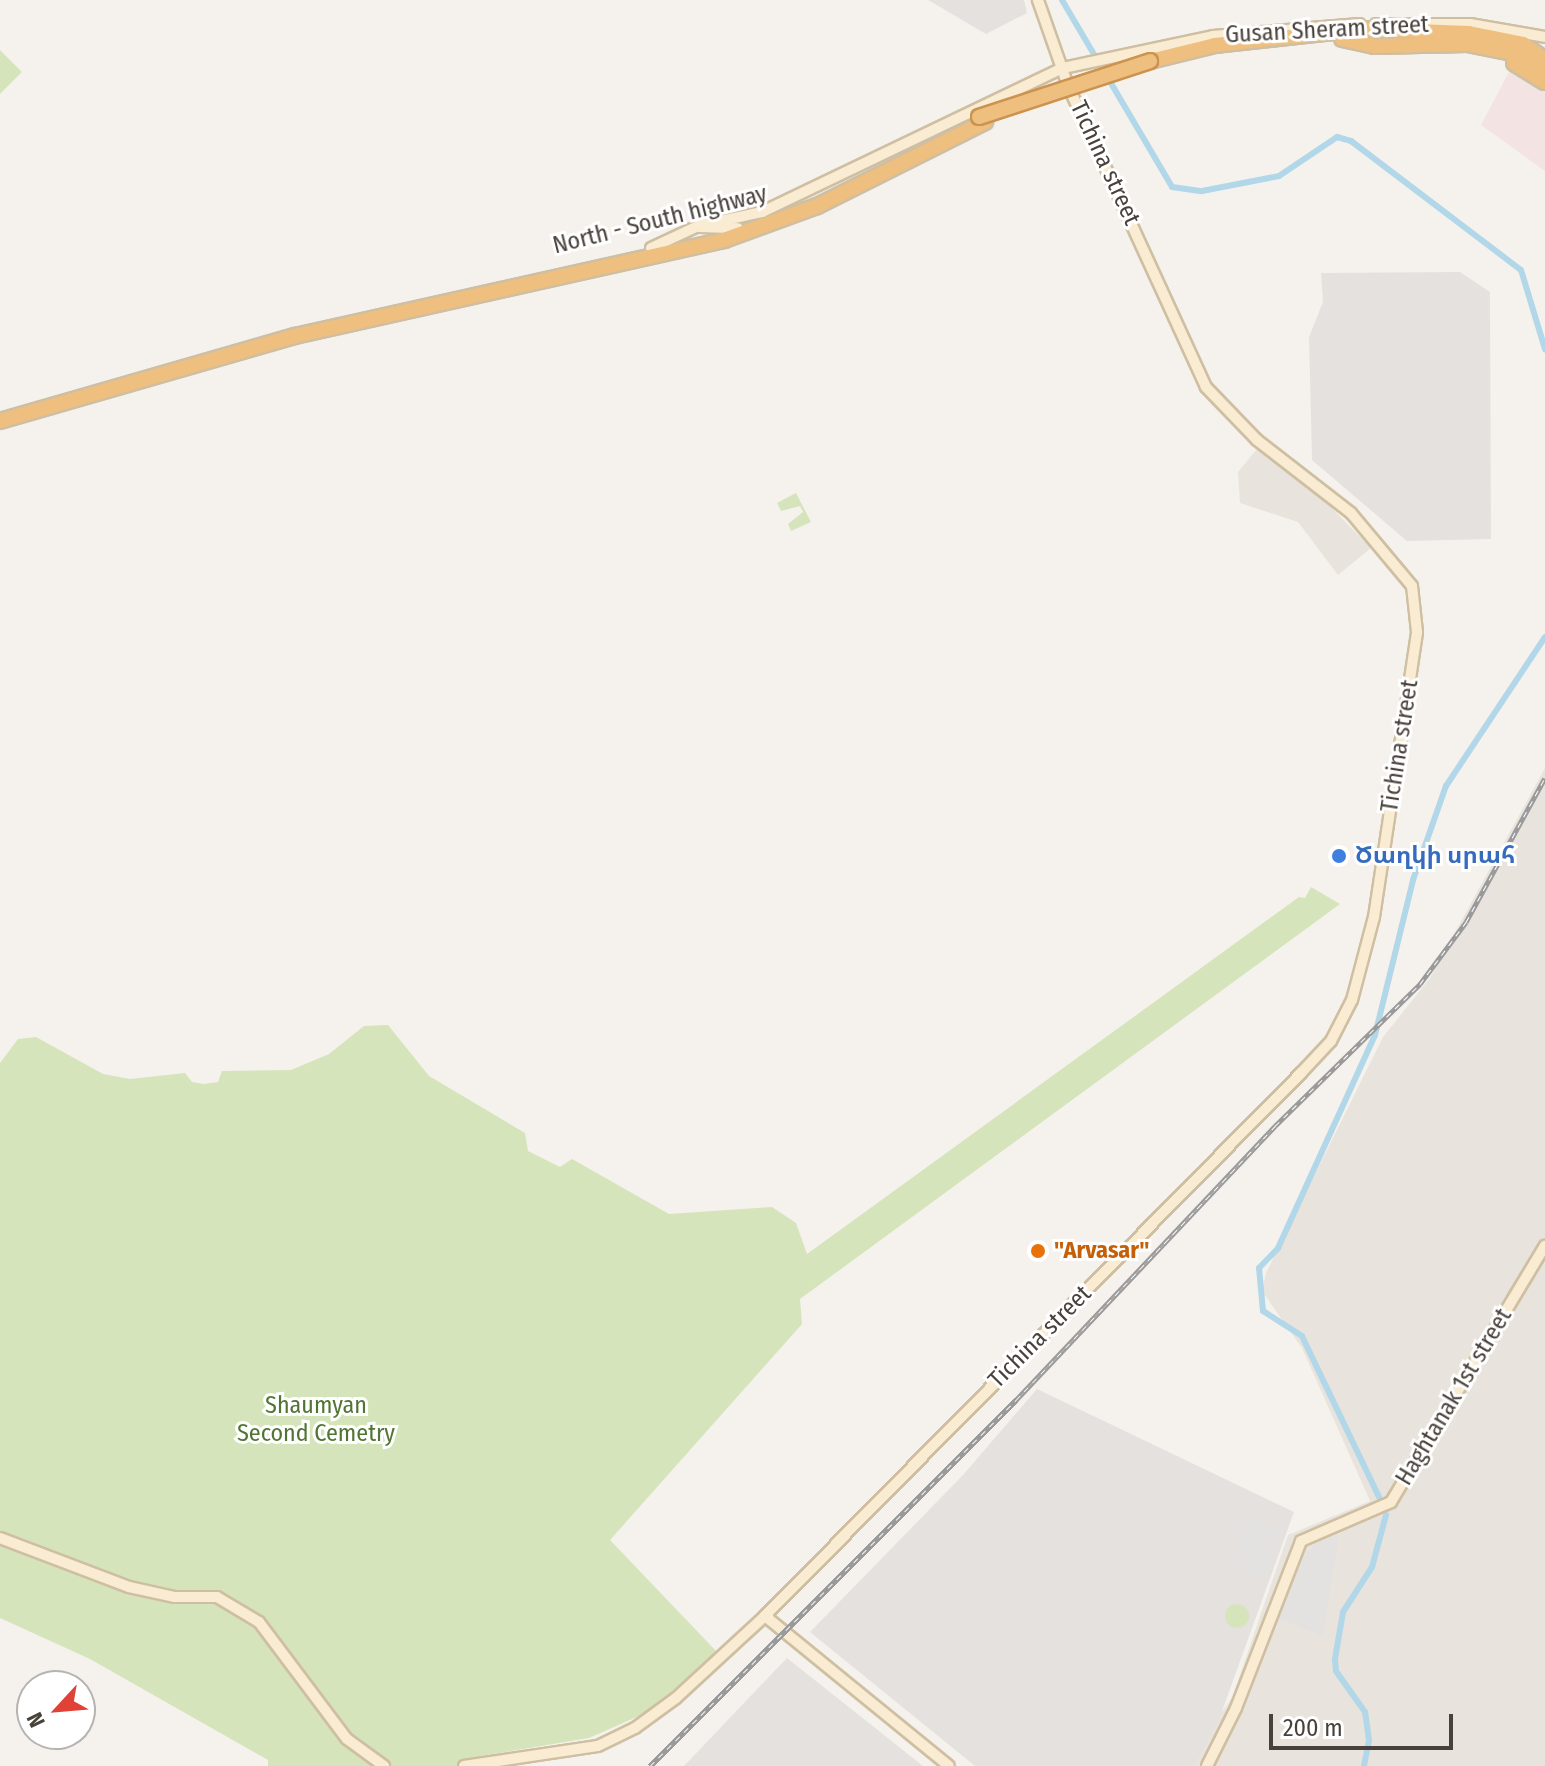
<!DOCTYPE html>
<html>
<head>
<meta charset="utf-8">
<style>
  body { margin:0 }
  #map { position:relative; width:1545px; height:1766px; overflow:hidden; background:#f5f2ed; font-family:"Fira Sans Condensed","Noto Sans Armenian",sans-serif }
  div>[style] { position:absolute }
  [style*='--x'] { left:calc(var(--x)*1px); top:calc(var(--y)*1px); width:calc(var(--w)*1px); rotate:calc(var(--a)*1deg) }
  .residential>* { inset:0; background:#e8e3dc }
  .industrial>* { inset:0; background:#e5e1de }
  .medical>* { inset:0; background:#f3e3e2 }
  .green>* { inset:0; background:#d5e4bb }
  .round { border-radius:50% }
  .parking>* { inset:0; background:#e4e2e0; transform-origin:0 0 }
  .canal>* { height:6px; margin:-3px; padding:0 3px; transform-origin:3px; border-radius:3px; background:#b1d7e9 }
  .roads { filter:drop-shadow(2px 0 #cfbfa2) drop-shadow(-2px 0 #cfbfa2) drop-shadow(0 2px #cfbfa2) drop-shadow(0 -2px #cfbfa2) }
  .secondary>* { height:10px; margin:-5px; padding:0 5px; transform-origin:5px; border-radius:5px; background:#f9ecd3 }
  .highway>* { height:14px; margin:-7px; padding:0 7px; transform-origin:7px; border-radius:7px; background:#eebf7f }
  .rail>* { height:5px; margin-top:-2.5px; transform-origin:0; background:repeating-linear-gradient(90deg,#fff 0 6px,#9a9a9a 0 12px); box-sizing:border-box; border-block:2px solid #9a9a9a }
  .bridges { filter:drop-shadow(2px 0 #cc934f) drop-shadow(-2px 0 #cc934f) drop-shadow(0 2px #cc934f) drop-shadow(0 -2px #cc934f) }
  .highway-bridge>* { height:14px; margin:-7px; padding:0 7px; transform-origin:7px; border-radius:7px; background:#eebf7f }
  .dots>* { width:22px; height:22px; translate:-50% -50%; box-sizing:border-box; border:4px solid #fff; border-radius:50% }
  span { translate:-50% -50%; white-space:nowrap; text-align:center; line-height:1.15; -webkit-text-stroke:6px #fff; paint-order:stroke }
  .street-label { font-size:24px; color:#49423b }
  .shop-label { font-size:24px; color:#366cbe; font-weight:700 }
  .left { translate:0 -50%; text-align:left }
  .food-label { font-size:24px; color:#c56008; font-weight:700 }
  .park-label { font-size:24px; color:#527534 }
  .north { position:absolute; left:16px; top:1670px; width:80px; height:80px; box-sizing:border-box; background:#fff; border:2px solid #b6b3b1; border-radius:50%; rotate:244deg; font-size:22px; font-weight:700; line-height:32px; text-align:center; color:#49423b }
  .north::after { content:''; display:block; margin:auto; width:28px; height:36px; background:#e14237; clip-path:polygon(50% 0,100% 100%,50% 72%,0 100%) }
  .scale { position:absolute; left:1269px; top:1714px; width:184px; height:36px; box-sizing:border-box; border:4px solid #49423b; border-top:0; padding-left:10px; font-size:24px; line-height:28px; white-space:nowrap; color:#49423b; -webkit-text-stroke:6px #fff; paint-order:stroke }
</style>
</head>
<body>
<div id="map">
  <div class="residential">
    <div style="clip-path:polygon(1257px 449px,1325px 501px,1371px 548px,1338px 575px,1298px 522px,1240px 503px,1238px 472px)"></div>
    <div style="clip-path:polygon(1545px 768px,1545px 1766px,1182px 1766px,1232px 1698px,1288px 1535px,1370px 1501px,1302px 1348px,1262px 1291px,1266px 1273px,1383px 1037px,1430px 978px)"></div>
  </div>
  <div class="industrial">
    <div style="clip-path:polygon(928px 0,1024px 0,1027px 13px,986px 34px)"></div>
    <div style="clip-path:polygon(1460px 272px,1490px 292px,1491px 539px,1407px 541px,1312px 460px,1309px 337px,1323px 302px,1321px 273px)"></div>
    <div style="clip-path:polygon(1037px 1389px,1294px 1512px,1217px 1725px,1194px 1766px,975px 1766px,810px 1632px,963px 1475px)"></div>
    <div style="clip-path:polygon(787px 1658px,923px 1766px,684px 1766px)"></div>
  </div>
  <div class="medical">
    <div style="clip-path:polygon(1511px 68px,1545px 86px,1545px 171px,1481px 125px)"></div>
  </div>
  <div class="green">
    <div style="clip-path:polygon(0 50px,22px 72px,0 94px)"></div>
    <div style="clip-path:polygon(796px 493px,811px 522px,791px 531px,788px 524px,803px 512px,800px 506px,781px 511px,777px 503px)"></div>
    <div style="clip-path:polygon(1311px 887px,1340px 904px,800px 1299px,802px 1324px,610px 1540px,717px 1652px,648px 1712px,589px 1738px,481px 1756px,461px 1766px,268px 1766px,268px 1760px,90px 1659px,0 1618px,0 1063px,18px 1039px,36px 1037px,103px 1074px,130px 1079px,185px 1073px,192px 1082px,204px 1084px,218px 1082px,222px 1071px,291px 1070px,329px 1054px,364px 1026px,388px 1025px,429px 1076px,525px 1133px,528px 1151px,560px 1167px,572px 1159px,669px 1214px,772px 1207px,796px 1223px,807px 1254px,1299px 897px,1305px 898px)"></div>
    <div class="round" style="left:1225px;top:1604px;width:24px;height:24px"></div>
  </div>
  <div class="parking">
    <div style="left:1249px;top:1516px;width:37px;height:51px;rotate:22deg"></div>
    <div style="clip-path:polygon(1339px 1535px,1323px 1637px,1279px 1618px,1303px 1556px,1320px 1541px)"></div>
  </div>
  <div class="canal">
    <div style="--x:1062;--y:0;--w:217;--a:59.5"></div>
    <div style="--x:1172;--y:187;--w:30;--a:8"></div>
    <div style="--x:1202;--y:191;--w:78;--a:-11"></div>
    <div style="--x:1279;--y:176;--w:70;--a:-33.9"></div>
    <div style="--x:1337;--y:137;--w:15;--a:16"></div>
    <div style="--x:1351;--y:141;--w:213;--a:37.2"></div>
    <div style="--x:1521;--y:270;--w:83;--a:73.1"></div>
    <div style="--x:1380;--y:1499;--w:181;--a:-115.6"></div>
    <div style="--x:1302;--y:1336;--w:46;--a:-147.3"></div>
    <div style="--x:1263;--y:1311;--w:43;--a:-95.3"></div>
    <div style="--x:1259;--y:1268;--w:28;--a:-46"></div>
    <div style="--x:1278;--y:1248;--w:234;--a:-65.5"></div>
    <div style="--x:1375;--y:1035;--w:160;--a:-76.2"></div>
    <div style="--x:1413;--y:880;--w:100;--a:-70.7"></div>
    <div style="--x:1446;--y:786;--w:179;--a:-56.4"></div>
    <div style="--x:1364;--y:1766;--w:26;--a:-79"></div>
    <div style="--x:1369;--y:1740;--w:28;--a:-98"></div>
    <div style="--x:1365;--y:1712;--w:50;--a:-125.3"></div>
    <div style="--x:1336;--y:1671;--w:12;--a:-95"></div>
    <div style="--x:1335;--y:1659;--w:48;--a:-80.3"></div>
    <div style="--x:1343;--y:1612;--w:54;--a:-57.2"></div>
    <div style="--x:1372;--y:1567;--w:54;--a:-74.9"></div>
  </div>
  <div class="roads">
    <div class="secondary">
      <div style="--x:1376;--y:24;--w:94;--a:0"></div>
      <div style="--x:1470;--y:24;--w:76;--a:9.8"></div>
      <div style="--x:700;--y:227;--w:38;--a:2"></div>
      <div style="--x:651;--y:248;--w:52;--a:-25.1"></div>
      <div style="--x:698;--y:226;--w:66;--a:-12.3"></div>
      <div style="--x:762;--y:212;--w:334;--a:-25.6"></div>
      <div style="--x:1063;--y:68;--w:153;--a:-12"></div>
      <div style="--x:1213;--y:36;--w:147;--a:-4.7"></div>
      <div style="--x:0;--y:1538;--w:138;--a:20.8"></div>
      <div style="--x:129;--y:1587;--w:46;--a:12.5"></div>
      <div style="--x:174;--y:1597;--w:43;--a:0"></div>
      <div style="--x:217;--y:1597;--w:49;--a:30.8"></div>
      <div style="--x:259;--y:1622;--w:146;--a:53.1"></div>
      <div style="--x:347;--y:1739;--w:46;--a:36.1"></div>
      <div style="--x:765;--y:1616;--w:237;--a:39.2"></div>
      <div style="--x:464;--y:1766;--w:135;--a:-8.5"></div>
      <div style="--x:598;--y:1746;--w:41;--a:-25.9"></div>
      <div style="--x:635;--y:1728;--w:51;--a:-36.2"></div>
      <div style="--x:676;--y:1698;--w:121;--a:-42.7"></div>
      <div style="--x:765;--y:1616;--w:763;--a:-45.37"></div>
      <div style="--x:1301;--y:1073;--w:44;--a:-46.8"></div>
      <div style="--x:1331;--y:1041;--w:46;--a:-62.9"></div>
      <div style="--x:1352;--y:1000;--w:86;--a:-75.2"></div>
      <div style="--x:1374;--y:917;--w:288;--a:-81.4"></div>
      <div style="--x:1417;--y:632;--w:46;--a:-96.2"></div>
      <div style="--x:1412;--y:586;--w:95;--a:-129.9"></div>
      <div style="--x:1351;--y:513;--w:119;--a:-142.2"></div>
      <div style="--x:1257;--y:440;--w:74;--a:-133.9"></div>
      <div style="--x:1206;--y:387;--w:334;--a:-114.6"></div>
      <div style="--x:1067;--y:83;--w:88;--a:-109.3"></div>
      <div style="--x:1207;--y:1766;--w:65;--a:-63.4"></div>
      <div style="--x:1236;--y:1708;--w:179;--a:-68.7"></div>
      <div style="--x:1301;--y:1541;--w:98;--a:-23.4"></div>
      <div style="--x:1391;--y:1502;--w:299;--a:-59"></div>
    </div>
    <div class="highway">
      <div style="--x:1342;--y:39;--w:33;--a:12"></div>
      <div style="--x:1374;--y:46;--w:93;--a:-1.2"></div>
      <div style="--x:1467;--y:44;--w:42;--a:11"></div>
      <div style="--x:1508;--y:52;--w:41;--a:24.7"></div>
      <div style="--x:1150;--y:61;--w:67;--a:-13.8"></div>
      <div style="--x:1215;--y:45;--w:149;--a:-6.2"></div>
      <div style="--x:1363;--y:29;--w:106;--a:2.2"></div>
      <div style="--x:1469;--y:33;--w:55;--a:11.5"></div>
      <div style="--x:1523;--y:44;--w:27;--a:36"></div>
      <div style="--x:1514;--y:63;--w:36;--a:32"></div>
      <div style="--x:0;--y:421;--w:307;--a:-16.1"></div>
      <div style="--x:295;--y:336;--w:440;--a:-12.6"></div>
      <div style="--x:724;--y:240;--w:99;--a:-20.1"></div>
      <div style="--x:817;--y:206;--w:188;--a:-26.6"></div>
    </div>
  </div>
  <div class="rail">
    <div style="--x:650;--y:1766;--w:518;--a:-45"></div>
    <div style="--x:1016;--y:1400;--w:377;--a:-46.6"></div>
    <div style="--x:1275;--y:1126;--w:203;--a:-44.4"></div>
    <div style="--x:1420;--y:984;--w:77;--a:-53.4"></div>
    <div style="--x:1466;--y:922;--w:164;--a:-61.3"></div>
  </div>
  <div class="bridges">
    <div class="highway-bridge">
      <div style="--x:979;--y:117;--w:180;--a:-18.1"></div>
    </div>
  </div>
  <div class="dots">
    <div style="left:1339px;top:856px;background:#3f7fe0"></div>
    <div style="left:1038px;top:1251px;background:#e8710a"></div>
  </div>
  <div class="street-label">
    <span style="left:1327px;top:30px;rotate:-3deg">Gusan Sheram street</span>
    <span style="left:1105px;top:163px;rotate:65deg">Tichina street</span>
    <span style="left:660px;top:220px;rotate:-14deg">North - South highway</span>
    <span style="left:1400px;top:746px;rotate:-81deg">Tichina street</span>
    <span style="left:1040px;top:1337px;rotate:-45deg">Tichina street</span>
    <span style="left:1454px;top:1397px;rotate:-59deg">Haghtanak 1st street</span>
  </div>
  <div class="shop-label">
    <span class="left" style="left:1355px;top:856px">Ծաղկի սրահ</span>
  </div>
  <div class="food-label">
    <span class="left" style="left:1054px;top:1251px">"Arvasar"</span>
  </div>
  <div class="park-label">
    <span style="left:316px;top:1420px">Shaumyan<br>Second Cemetry</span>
  </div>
  <div class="north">N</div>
  <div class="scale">200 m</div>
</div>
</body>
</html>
